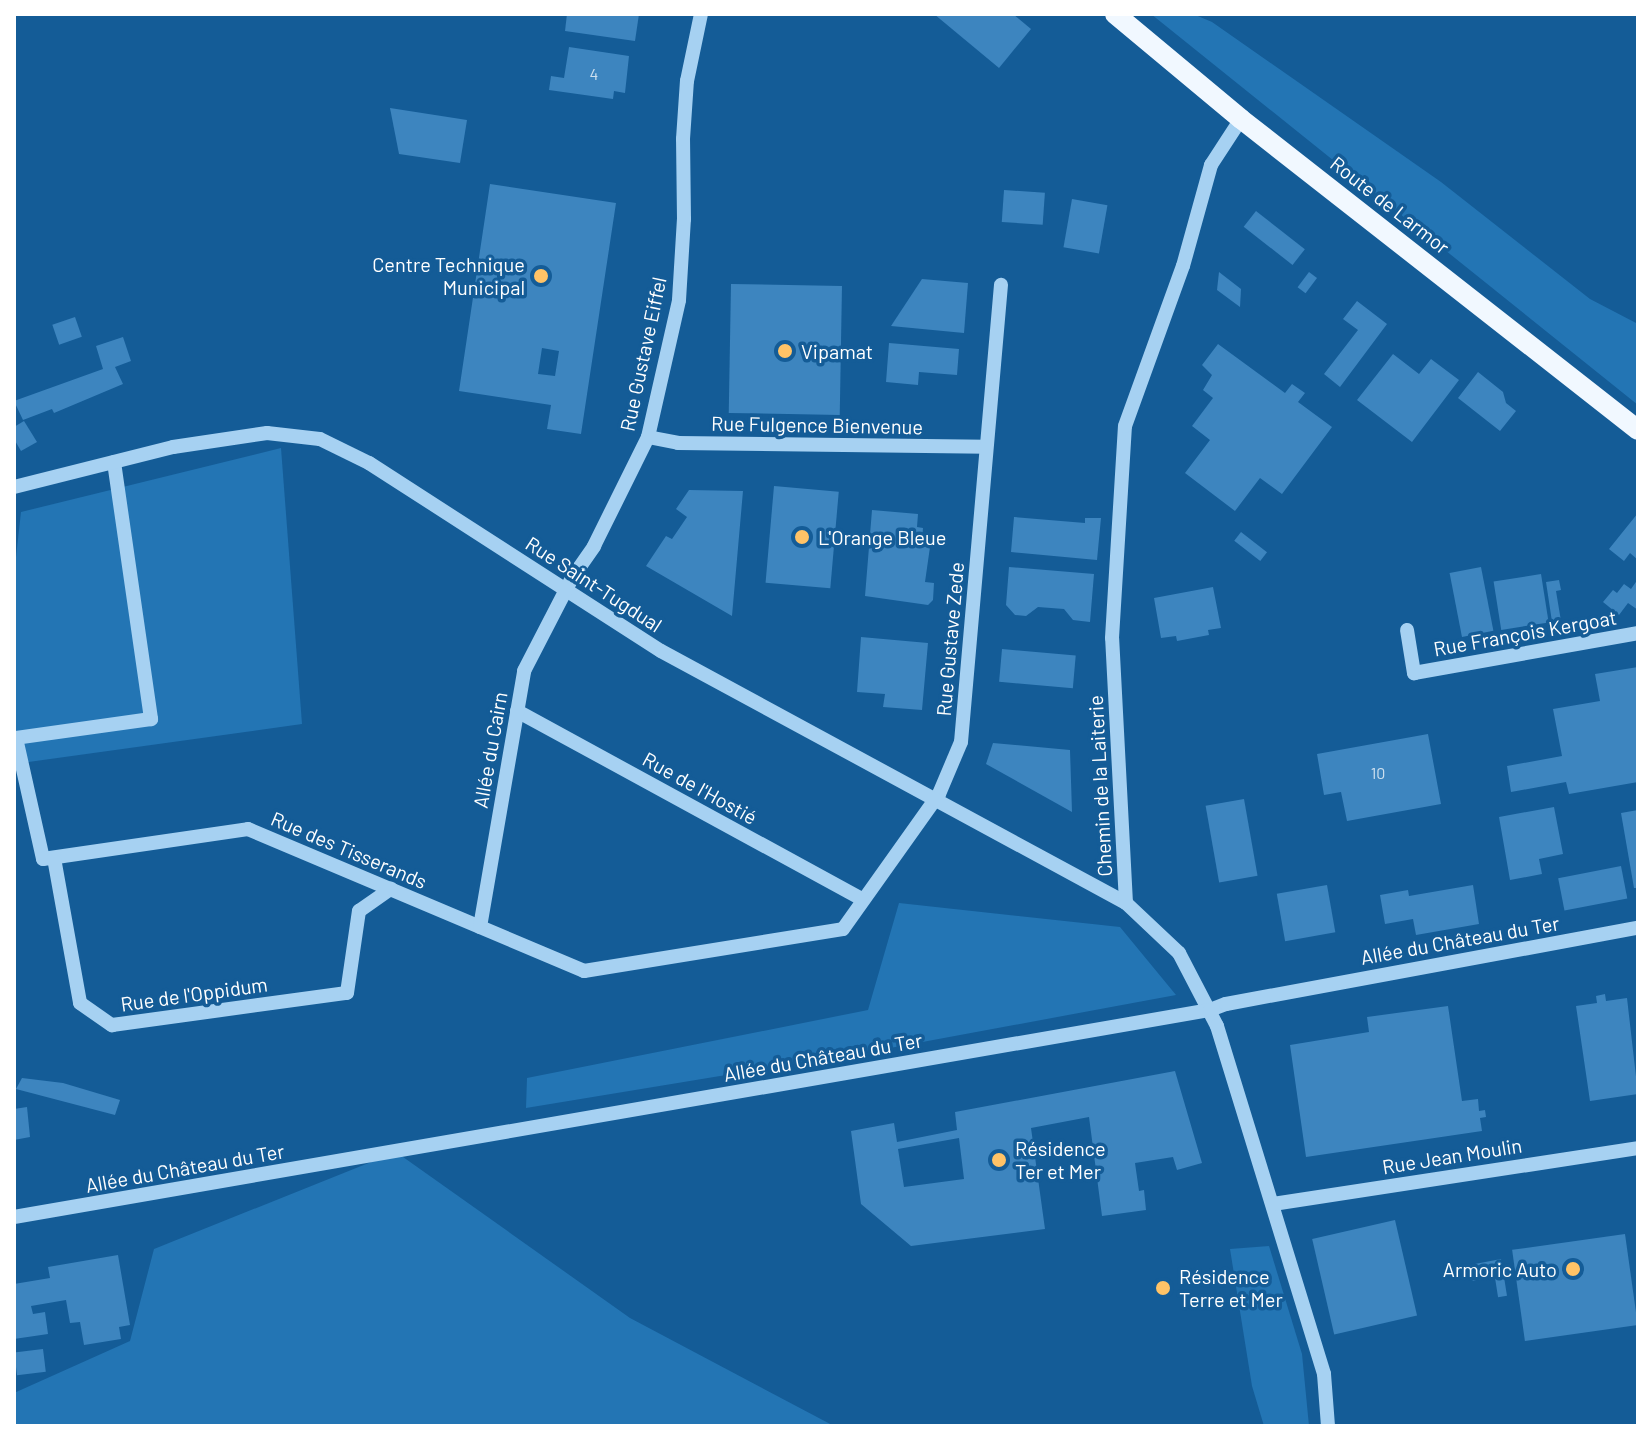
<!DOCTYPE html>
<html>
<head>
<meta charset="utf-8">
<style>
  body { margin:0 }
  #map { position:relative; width:1652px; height:1440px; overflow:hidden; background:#145c97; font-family:Barlow,sans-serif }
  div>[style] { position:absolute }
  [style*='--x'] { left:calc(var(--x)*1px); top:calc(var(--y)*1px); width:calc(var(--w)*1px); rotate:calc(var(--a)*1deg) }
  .green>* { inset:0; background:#2375b4 }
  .building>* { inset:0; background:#3d85bf; transform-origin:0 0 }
  .minor>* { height:14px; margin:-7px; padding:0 7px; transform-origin:7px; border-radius:7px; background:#a6d1f2 }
  .major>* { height:20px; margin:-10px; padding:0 10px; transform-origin:10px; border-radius:10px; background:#f1f8ff }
  .dots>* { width:22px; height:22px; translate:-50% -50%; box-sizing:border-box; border:4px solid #145c97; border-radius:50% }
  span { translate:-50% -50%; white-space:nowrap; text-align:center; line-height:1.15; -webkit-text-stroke:7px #145c97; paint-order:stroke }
  .number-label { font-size:16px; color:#cee0ef }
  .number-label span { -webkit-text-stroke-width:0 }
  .street-label { font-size:20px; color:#fff }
  .poi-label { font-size:20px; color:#fff }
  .right { translate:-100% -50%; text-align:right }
  .left { translate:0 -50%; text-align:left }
  .frame { position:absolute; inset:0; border:16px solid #fff; pointer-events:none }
</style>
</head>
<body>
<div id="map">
  <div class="green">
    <div style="clip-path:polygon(1151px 14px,1193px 14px,1212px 22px,1441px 182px,1590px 299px,1638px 324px,1638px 405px)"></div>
    <div style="clip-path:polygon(281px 448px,302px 724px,14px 764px,14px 575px,21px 512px)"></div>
    <div style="clip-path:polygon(899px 903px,1120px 927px,1176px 995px,890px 1048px,526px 1108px,527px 1078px,868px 1010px)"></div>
    <div style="clip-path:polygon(396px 1152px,630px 1318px,834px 1426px,14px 1426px,14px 1393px,130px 1341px,154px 1249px)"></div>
    <div style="clip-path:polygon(1269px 1246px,1302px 1354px,1309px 1426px,1264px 1426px,1252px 1386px,1230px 1249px)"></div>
  </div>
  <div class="building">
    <div style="clip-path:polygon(567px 14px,639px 14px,635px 41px,565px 31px)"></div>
    <div style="clip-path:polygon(934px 14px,1013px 14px,1031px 29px,999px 68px)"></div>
    <div style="clip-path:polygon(569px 47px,629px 56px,625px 93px,614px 91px,613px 99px,549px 90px,551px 76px,564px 78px)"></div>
    <div style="clip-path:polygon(390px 108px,467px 120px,460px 163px,399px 154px)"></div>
    <div style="clip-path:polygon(evenodd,490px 184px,616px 203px,581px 434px,547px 429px,551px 405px,459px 391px,490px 184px,542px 348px,559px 351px,555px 376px,538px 374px,542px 348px)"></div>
    <div style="left:1004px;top:190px;width:41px;height:32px;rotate:4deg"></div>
    <div style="left:1072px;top:199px;width:36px;height:49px;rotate:10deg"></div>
    <div style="left:1256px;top:211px;width:62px;height:20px;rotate:38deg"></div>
    <div style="clip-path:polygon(1219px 272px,1241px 289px,1240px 307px,1217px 290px)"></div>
    <div style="left:1309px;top:272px;width:10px;height:19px;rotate:37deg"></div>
    <div style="clip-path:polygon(922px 279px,968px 283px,964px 333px,891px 326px)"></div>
    <div style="left:731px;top:284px;width:111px;height:129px;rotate:1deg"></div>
    <div style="clip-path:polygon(1357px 301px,1387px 324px,1340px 387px,1324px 374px,1358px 330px,1343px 319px)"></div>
    <div style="left:75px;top:317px;width:21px;height:24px;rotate:71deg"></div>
    <div style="clip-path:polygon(123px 337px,131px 361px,115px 367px,123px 384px,54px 413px,52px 409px,23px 420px,14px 401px,103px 369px,96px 346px)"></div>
    <div style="clip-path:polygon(889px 343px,959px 349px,957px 375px,919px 372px,918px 385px,886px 382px)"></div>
    <div style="clip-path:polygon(1218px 344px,1285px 393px,1292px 384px,1305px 393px,1298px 402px,1332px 427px,1282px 494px,1260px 478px,1235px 511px,1185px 473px,1210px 440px,1192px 426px,1213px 398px,1203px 390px,1212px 375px,1202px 365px)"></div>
    <div style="clip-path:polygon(1393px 354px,1419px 374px,1431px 359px,1459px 380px,1412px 442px,1357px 400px)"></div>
    <div style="clip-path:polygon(1478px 372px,1503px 392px,1506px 403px,1516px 411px,1500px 431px,1458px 398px)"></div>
    <div style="clip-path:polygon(24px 421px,37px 442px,21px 451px,14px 439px,14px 427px)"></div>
    <div style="left:774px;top:486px;width:65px;height:97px;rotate:5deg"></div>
    <div style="clip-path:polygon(689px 490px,743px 491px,732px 616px,646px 566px,666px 536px,672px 539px,687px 517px,676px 509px)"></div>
    <div style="clip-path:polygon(872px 510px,918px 514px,917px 527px,923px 528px,922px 540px,931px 540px,925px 582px,934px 583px,933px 600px,928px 605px,865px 596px)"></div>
    <div style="clip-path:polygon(1638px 513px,1638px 560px,1630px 553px,1624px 561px,1609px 549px)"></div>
    <div style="clip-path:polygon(1014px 517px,1085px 523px,1085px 518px,1101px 518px,1097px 560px,1011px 552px)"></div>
    <div style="left:1241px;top:532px;width:33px;height:11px;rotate:38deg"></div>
    <div style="clip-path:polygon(1009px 567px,1094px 574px,1090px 622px,1073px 620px,1064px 609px,1038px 607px,1026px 616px,1015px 615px,1006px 605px)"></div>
    <div style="left:1481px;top:567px;width:65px;height:32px;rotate:79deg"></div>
    <div style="left:1541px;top:574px;width:49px;height:48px;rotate:81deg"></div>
    <div style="clip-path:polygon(1638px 579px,1638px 610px,1628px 603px,1619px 615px,1603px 602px,1613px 590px,1617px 593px,1624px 584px,1631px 589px)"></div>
    <div style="clip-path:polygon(1559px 580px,1561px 590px,1556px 591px,1563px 633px,1554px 635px,1546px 582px)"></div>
    <div style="clip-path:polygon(1213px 587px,1221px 628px,1208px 630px,1209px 635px,1177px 641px,1176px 636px,1161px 638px,1154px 598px)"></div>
    <div style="clip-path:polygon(861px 637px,928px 643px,922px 710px,883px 707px,885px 694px,857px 692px)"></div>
    <div style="left:1002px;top:649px;width:74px;height:33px;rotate:5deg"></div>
    <div style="clip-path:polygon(1638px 667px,1638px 782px,1569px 794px,1566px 782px,1511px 792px,1507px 766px,1562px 756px,1553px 709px,1600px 701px,1595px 674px)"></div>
    <div style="clip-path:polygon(1428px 734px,1441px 804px,1347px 821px,1341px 792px,1324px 795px,1317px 754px)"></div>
    <div style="clip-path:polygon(993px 743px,1070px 750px,1072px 812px,986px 764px)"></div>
    <div style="left:1244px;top:799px;width:78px;height:39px;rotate:80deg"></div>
    <div style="clip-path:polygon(1554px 807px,1563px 854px,1539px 859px,1542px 874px,1510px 880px,1499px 817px)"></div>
    <div style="clip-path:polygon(1638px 810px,1638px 888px,1634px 888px,1621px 813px)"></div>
    <div style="left:1621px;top:866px;width:33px;height:64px;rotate:79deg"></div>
    <div style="left:1327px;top:885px;width:48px;height:51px;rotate:80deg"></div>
    <div style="clip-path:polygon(1473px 885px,1479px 924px,1416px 935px,1413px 919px,1385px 924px,1380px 895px,1408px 890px,1409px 896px)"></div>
    <div style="clip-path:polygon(1605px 994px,1606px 1001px,1627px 998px,1638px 1094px,1590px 1101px,1576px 1006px,1597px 1003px,1596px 996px)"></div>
    <div style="clip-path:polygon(1448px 1006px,1462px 1101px,1478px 1099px,1479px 1111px,1485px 1110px,1486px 1117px,1480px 1118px,1482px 1131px,1306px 1157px,1290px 1045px,1369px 1032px,1367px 1017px)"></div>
    <div style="clip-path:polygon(evenodd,1175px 1071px,1202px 1163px,1177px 1170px,1173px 1157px,1135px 1163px,1139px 1191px,1144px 1190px,1146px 1210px,1102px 1216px,1089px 1117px,1031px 1128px,1045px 1229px,911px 1246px,861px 1204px,851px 1131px,894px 1123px,897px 1142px,957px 1130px,955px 1112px,1175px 1071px,959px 1138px,964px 1179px,904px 1187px,898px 1149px,959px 1138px)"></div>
    <div style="clip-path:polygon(22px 1078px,63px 1083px,120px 1100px,115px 1115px,16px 1089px)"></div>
    <div style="clip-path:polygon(27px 1107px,30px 1137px,14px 1140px,14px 1109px)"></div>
    <div style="left:1395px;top:1220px;width:98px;height:85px;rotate:77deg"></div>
    <div style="left:1625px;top:1234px;width:92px;height:114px;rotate:82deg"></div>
    <div style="clip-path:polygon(118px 1255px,130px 1325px,119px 1327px,121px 1339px,84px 1345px,80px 1322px,70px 1323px,66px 1300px,31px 1306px,33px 1314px,45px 1312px,48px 1334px,14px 1339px,14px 1284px,50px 1278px,48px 1267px)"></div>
    <div style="left:1501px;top:1259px;width:16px;height:32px;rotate:79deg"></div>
    <div style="left:1504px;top:1277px;width:19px;height:9px;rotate:81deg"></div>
    <div style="left:43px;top:1349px;width:23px;height:29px;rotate:83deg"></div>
  </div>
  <div class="minor">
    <div style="--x:648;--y:437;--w:31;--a:11"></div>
    <div style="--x:678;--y:443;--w:308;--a:0.7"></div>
    <div style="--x:114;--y:462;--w:260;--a:81.8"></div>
    <div style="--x:151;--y:719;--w:136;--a:172"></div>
    <div style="--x:16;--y:738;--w:124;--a:77.4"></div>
    <div style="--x:43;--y:859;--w:207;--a:-8.3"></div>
    <div style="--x:248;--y:829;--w:365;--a:22.9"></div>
    <div style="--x:584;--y:971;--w:262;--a:-9.2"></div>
    <div style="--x:843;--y:929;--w:166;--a:-54.6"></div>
    <div style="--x:939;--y:794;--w:56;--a:-67.1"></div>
    <div style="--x:961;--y:742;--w:459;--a:-85"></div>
    <div style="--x:14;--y:487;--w:164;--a:-14.1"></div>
    <div style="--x:173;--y:447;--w:95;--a:-8.5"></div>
    <div style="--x:267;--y:433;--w:53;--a:6.5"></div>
    <div style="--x:320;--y:439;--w:55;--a:26.1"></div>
    <div style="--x:369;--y:463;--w:347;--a:32.8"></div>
    <div style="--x:661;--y:651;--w:529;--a:28.45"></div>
    <div style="--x:1126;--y:903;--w:73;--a:43.3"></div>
    <div style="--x:1179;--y:953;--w:82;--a:62.5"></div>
    <div style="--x:1217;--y:1026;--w:364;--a:72.9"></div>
    <div style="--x:1324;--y:1374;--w:52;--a:85.6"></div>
    <div style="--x:1407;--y:630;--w:44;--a:80.8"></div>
    <div style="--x:1414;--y:673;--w:228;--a:-10.1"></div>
    <div style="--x:517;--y:711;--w:394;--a:28.6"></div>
    <div style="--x:54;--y:858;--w:147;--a:79.8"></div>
    <div style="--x:80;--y:1003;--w:39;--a:35"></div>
    <div style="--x:112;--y:1025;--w:237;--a:-7.8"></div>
    <div style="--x:347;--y:993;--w:83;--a:-81.7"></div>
    <div style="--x:359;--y:911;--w:39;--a:-35"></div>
    <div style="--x:1126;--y:903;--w:265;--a:-93"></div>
    <div style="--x:1112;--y:638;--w:212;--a:-86.5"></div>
    <div style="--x:1125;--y:426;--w:170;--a:-70.1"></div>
    <div style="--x:1183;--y:266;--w:105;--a:-74.5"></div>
    <div style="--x:1211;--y:165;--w:55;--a:-56.9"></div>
    <div style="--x:480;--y:927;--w:260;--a:-80.2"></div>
    <div style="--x:524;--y:671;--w:105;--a:-62.7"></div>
    <div style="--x:572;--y:578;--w:39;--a:-55"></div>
    <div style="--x:594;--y:546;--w:122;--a:-63.6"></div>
    <div style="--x:648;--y:437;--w:140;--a:-77.2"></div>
    <div style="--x:679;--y:300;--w:81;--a:-86.5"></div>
    <div style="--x:684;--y:219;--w:80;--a:-90.7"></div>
    <div style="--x:683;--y:139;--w:58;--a:-86.1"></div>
    <div style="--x:687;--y:81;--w:68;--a:-78.2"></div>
    <div style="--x:1273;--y:1204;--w:369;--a:-8.7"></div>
    <div style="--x:14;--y:1217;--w:1214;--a:-9.82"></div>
    <div style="--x:1210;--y:1010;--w:17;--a:-21"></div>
    <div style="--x:1226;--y:1004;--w:419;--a:-10.5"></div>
  </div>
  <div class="major">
    <div style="--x:1115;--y:14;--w:164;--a:39.8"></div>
    <div style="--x:1241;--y:119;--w:504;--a:38.07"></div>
  </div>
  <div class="dots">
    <div style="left:541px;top:276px;background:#ffc367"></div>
    <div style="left:785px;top:351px;background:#ffc367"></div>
    <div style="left:802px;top:537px;background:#ffc367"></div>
    <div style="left:999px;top:1160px;background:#ffc367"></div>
    <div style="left:1573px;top:1269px;background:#ffc367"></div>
    <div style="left:1163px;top:1288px;background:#ffc367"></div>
  </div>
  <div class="number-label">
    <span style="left:594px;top:74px">4</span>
    <span style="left:1378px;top:773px">10</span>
  </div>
  <div class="street-label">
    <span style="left:1390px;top:205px;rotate:38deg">Route de Larmor</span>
    <span style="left:643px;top:354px;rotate:-78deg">Rue Gustave Eiffel</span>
    <span style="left:817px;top:425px;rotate:1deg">Rue Fulgence Bienvenue</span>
    <span style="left:594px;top:584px;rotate:33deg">Rue Saint-Tugdual</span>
    <span style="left:1525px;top:633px;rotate:-10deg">Rue François Kergoat</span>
    <span style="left:950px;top:639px;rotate:-85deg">Rue Gustave Zede</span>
    <span style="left:490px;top:750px;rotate:-80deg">Allée du Cairn</span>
    <span style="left:1100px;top:786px;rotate:-93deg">Chemin de la Laiterie</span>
    <span style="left:700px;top:788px;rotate:29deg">Rue de l'Hostié</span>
    <span style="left:349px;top:850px;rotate:23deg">Rue des Tisserands</span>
    <span style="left:1460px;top:940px;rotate:-10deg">Allée du Château du Ter</span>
    <span style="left:194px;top:994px;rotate:-8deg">Rue de l'Oppidum</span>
    <span style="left:823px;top:1057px;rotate:-10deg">Allée du Château du Ter</span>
    <span style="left:1452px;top:1156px;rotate:-9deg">Rue Jean Moulin</span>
    <span style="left:185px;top:1168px;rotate:-10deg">Allée du Château du Ter</span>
  </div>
  <div class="poi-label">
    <span class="right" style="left:525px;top:276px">Centre Technique<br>Municipal</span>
    <span class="left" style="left:801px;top:351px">Vipamat</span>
    <span class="left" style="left:818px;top:537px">L'Orange Bleue</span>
    <span class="left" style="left:1015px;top:1160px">Résidence<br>Ter et Mer</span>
    <span class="right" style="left:1557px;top:1269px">Armoric Auto</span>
    <span class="left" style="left:1179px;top:1288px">Résidence<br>Terre et Mer</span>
  </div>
  <div class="frame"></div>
</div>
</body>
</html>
